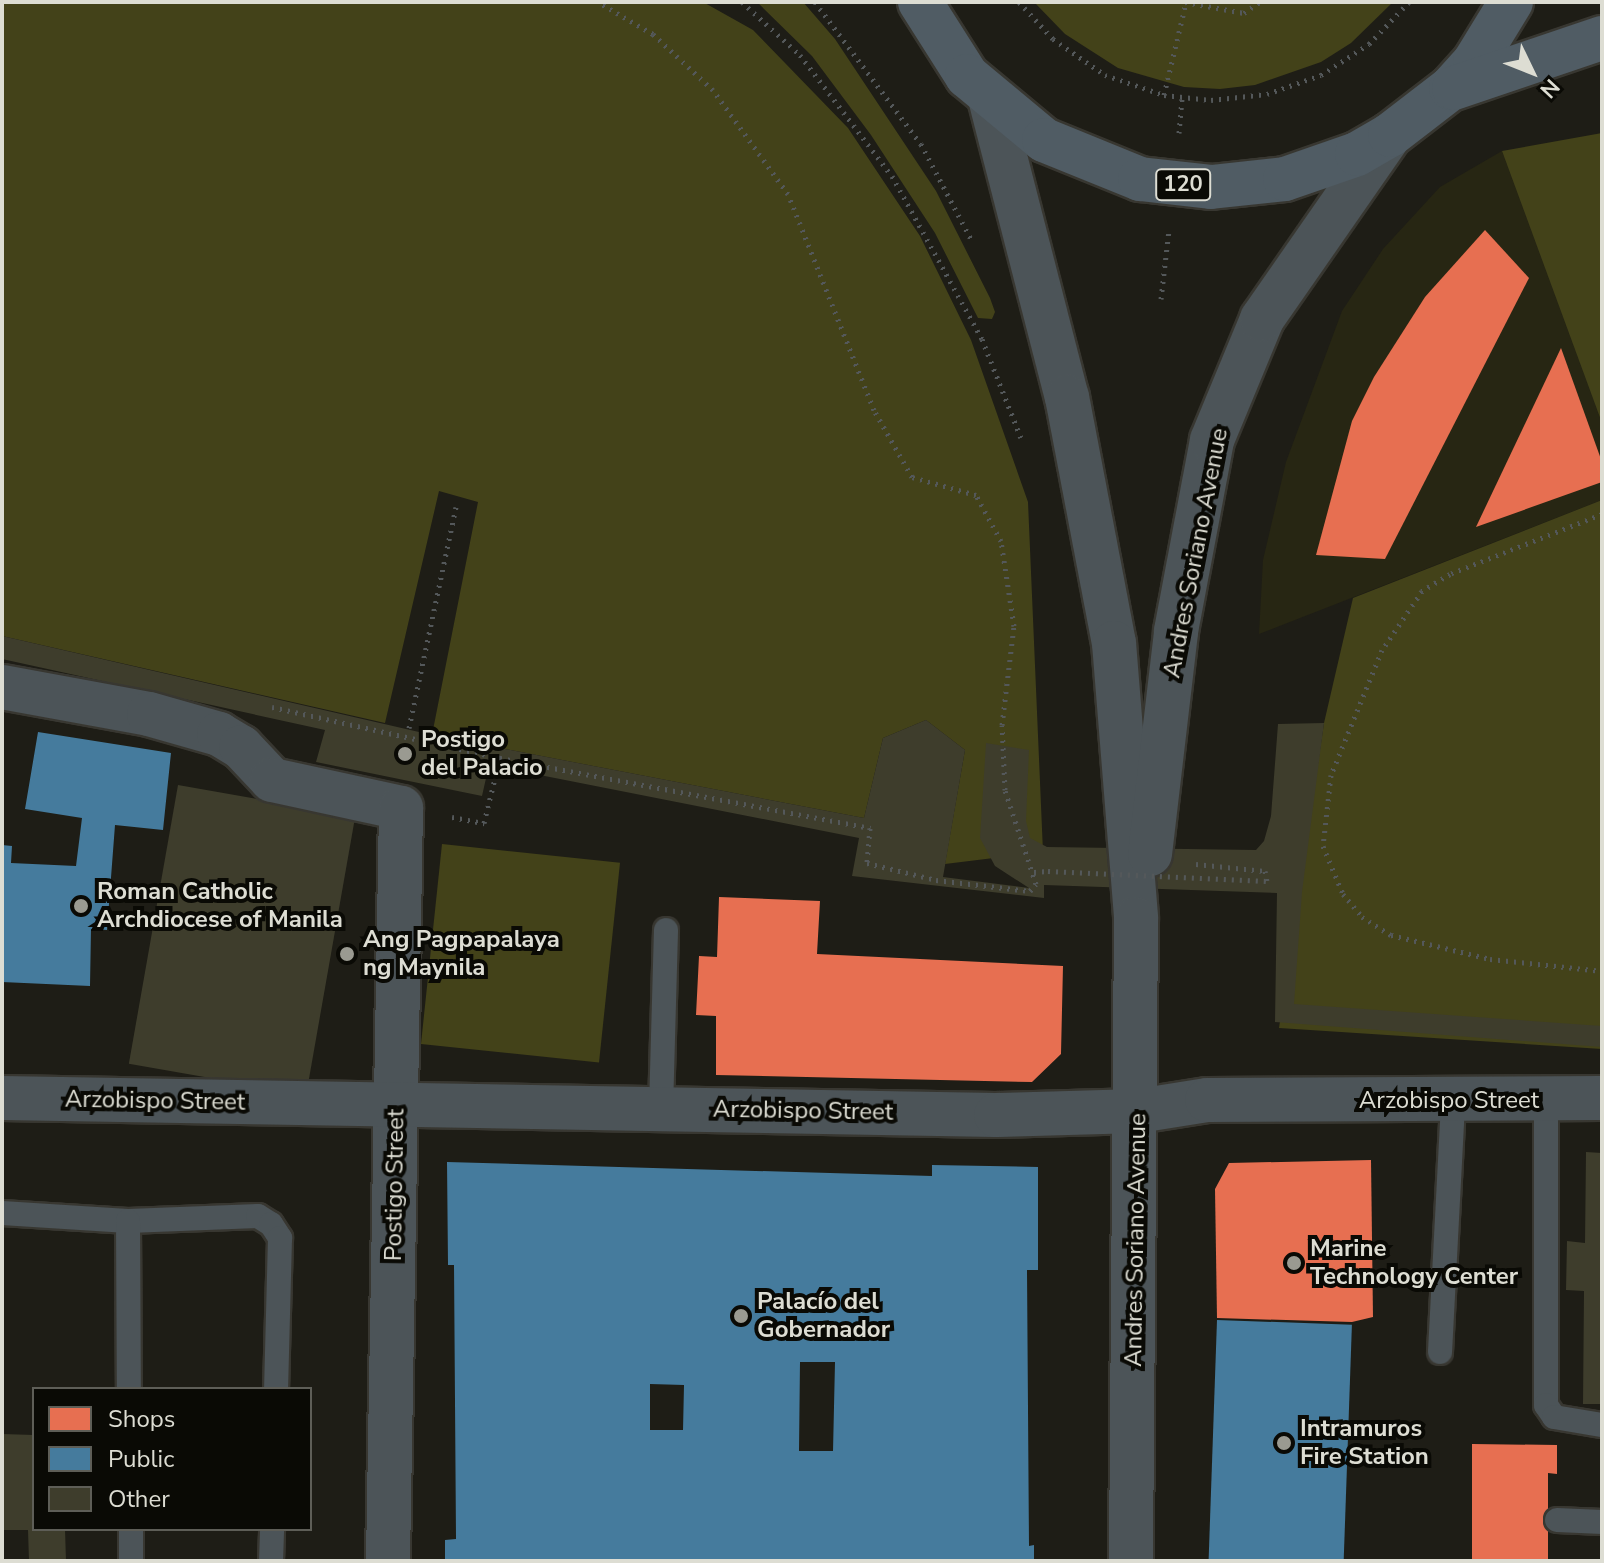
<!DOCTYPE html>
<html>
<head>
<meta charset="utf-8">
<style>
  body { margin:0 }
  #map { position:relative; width:1604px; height:1563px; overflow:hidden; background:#1e1d16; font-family:"Nunito Sans",sans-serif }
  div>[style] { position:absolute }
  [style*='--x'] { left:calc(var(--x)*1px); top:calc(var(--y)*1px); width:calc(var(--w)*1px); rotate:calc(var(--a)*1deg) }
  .built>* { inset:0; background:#272613 }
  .green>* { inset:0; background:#434219; transform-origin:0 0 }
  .shops>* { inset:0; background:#e76f51 }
  .public>* { inset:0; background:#457b9d; transform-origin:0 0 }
  .building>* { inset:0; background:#3e3d2c; transform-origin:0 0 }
  .path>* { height:5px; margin-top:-2.5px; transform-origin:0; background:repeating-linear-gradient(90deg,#54585a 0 2px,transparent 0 8px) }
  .roads { filter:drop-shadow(2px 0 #383731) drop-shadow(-2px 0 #383731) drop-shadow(0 2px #383731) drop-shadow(0 -2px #383731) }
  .service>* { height:24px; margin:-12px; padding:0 12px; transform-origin:12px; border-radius:12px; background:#4c5458 }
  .minor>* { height:44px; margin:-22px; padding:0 22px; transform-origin:22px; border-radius:22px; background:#4c5458 }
  .tertiary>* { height:44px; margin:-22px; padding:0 22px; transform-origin:22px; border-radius:22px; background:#4c5458 }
  .trunk>* { height:44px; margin:-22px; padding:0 22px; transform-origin:22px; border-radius:22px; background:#505c64 }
  .path-bridge>* { height:5px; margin-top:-2.5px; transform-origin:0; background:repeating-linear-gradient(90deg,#54585a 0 2px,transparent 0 8px) }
  .dots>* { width:22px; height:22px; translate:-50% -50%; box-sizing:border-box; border:4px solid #0a0a05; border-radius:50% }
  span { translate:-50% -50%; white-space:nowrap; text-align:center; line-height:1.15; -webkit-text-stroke:8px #0a0a05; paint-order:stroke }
  .shield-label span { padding:2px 6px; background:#0a0a05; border:2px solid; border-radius:6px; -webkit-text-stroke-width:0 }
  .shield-label { font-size:22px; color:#ddddd3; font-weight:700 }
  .street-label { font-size:24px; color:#ddddd3 }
  .poi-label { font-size:24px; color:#ddddd3; font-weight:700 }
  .left { translate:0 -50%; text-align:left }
  .frame { position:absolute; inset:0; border:4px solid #ddddd3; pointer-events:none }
  .legend { position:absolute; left:32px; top:1387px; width:280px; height:144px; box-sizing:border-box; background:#0a0a05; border:2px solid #5e5e57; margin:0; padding:10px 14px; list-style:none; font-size:24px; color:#ddddd3 }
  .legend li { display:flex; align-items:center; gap:16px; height:40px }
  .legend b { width:40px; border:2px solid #5e5e57 }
  .north { position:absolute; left:1492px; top:32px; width:80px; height:80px; -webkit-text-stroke:6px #0a0a05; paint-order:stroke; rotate:133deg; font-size:22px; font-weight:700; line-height:32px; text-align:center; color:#ddddd3 }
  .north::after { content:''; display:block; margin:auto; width:28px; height:36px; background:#ddddd3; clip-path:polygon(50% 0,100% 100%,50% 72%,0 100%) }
</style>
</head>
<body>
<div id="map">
  <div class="built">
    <div style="clip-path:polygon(1502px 151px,1602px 423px,1602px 500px,1259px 634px,1263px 560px,1286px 462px,1342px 311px,1383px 249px,1440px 187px)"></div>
  </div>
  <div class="green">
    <div style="clip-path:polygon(2px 2px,703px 2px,753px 30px,848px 128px,920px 236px,971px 340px,1028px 502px,1043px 852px,945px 864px,965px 750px,926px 720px,883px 738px,864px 818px,432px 735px,478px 502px,439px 491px,385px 723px,2px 636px)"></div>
    <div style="clip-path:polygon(757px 2px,803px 2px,835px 39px,936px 191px,990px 298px,995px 312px,992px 319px,978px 318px,935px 233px,871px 135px,812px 56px)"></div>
    <div style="clip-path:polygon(1034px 2px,1393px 2px,1351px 43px,1321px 62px,1255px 85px,1220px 89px,1184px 87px,1118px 68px,1065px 34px)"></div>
    <div style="clip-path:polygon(1602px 133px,1602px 423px,1502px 151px)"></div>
    <div style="clip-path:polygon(1602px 500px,1602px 1049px,1279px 1028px,1324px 723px,1353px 598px)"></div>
    <div style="left:442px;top:844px;width:179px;height:201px;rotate:6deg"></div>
  </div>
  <div class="shops">
    <div style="clip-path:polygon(1485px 230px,1529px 278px,1385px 559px,1316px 555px,1352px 421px,1374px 377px,1425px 297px)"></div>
    <div style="clip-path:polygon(1561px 348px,1602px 462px,1602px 482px,1476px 527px)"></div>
    <div style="clip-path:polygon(719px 897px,820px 901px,817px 954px,1063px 966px,1061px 1054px,1032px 1082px,716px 1075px,716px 1016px,696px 1015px,699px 956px,717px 957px)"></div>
    <div style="clip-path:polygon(1371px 1160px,1373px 1317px,1352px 1322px,1217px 1318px,1215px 1189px,1229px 1163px)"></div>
    <div style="clip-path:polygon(1472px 1444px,1557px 1445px,1557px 1474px,1548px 1473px,1548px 1561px,1472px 1561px)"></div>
  </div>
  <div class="public">
    <div style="clip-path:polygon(38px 732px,171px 753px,163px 830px,115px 825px,107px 930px,91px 929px,90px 986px,2px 982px,2px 845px,12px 846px,11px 863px,76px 866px,82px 818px,25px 809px)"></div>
    <div style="clip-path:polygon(evenodd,447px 1162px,932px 1176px,932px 1165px,1038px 1167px,1038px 1270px,1027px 1270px,1029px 1546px,1034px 1545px,1034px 1561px,445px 1561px,445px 1540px,456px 1539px,454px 1265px,448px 1265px,447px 1162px,800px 1362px,835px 1362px,833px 1451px,799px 1451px,800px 1362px,447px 1162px,650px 1384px,684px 1385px,683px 1430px,650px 1430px,650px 1384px)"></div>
    <div style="left:1217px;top:1320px;width:135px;height:241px;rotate:2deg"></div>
  </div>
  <div class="building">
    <div style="clip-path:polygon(2px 636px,432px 735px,864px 818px,883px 738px,926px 720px,965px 750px,943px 877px,1029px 888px,995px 866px,980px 838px,986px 743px,1029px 750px,1026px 821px,1030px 838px,1047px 847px,1256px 850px,1264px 841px,1271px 816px,1278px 724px,1324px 723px,1302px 892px,1294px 1004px,1602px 1026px,1602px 1047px,1275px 1022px,1277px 893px,1044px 885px,1044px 898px,852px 876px,859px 838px,489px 765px,482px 796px,316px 762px,325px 730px,2px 659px)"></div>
    <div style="left:178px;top:785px;width:180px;height:283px;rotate:10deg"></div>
    <div style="clip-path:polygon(1586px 1152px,1602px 1153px,1602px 1404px,1583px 1404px,1584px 1291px,1566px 1290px,1567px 1241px,1585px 1243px)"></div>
    <div style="clip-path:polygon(2px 1434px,34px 1435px,34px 1529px,65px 1529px,66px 1561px,29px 1561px,28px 1530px,2px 1530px)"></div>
  </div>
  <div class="path">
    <div style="--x:742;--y:2;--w:79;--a:42.4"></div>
    <div style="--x:800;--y:55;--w:152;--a:52.8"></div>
    <div style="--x:892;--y:176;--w:186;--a:61.1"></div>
    <div style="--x:982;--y:339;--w:106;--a:68.5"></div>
    <div style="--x:815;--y:2;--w:177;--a:53.3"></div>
    <div style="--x:921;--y:144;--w:110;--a:62.3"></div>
    <div style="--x:1019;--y:2;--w:50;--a:47.4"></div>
    <div style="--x:1053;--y:39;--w:63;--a:34.7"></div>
    <div style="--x:1105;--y:75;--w:62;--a:18.7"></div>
    <div style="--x:1164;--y:95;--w:47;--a:6.1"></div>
    <div style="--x:1211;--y:100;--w:56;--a:-6.1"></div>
    <div style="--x:1267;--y:94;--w:57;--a:-19.4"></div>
    <div style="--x:1321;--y:75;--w:57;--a:-32.9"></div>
    <div style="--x:1369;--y:44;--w:58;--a:-46.4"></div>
    <div style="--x:1185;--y:2;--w:60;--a:10.6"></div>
    <div style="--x:1244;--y:13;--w:19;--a:-35"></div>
    <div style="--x:1164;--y:95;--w:95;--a:-76.6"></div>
    <div style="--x:1179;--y:133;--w:35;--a:-85"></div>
    <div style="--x:1161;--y:299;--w:69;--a:-83.4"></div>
    <div style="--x:1602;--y:514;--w:163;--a:158.5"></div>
    <div style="--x:1450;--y:574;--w:33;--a:149"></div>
    <div style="--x:1422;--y:591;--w:71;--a:124.1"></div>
    <div style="--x:1382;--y:650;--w:135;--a:112.2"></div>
    <div style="--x:1331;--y:775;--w:71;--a:96.4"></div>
    <div style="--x:1323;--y:846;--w:52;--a:67.4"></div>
    <div style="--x:1343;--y:894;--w:30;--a:50"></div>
    <div style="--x:1362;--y:917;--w:34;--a:32"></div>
    <div style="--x:1391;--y:935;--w:102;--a:13.6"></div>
    <div style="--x:1490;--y:959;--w:113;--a:6.1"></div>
    <div style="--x:272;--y:707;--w:234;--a:12.6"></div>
    <div style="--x:500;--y:758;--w:377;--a:10.7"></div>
    <div style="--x:870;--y:828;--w:35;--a:95"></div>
    <div style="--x:867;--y:863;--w:71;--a:13.8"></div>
    <div style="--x:936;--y:880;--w:95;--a:6.7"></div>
    <div style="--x:1030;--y:891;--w:9;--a:-49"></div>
    <div style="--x:1036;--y:884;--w:99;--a:-108.3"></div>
    <div style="--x:1005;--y:790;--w:65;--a:-92.6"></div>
    <div style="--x:1002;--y:725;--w:100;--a:-83.1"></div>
    <div style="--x:1014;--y:626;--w:86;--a:-98.7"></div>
    <div style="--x:1001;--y:541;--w:52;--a:-118.5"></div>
    <div style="--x:976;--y:495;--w:66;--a:-164.3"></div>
    <div style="--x:912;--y:477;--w:77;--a:-119.6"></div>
    <div style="--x:874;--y:410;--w:232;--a:-111.7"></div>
    <div style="--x:788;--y:194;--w:128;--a:-125.8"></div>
    <div style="--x:713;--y:90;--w:82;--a:-137"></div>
    <div style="--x:653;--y:34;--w:64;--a:-149.8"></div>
    <div style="--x:409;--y:728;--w:226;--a:-78"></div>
    <div style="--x:452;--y:817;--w:33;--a:11"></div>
    <div style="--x:484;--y:823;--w:67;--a:-76.2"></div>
    <div style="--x:1196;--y:864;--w:69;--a:5.8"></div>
    <div style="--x:1265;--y:871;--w:10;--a:79"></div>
    <div style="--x:1034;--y:872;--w:14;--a:-4"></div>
  </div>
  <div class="roads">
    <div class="service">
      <div style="--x:1546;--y:1102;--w:303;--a:90"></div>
      <div style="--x:1546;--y:1405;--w:14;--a:56"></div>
      <div style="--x:1554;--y:1417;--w:49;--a:9.5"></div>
      <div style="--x:661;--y:1109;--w:179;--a:-88.4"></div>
      <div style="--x:2;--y:1213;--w:126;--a:3.6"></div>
      <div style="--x:128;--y:1221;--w:130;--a:-2.2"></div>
      <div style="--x:258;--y:1216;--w:15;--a:32"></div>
      <div style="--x:271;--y:1224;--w:17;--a:57"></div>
      <div style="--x:280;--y:1238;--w:151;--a:91.5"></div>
      <div style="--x:128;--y:1221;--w:168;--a:89.7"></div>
      <div style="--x:1440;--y:1352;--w:251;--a:-87"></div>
      <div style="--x:1557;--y:1520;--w:45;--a:2.5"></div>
      <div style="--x:131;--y:1529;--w:32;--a:90"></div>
      <div style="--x:271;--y:1561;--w:32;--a:-88"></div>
    </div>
    <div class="minor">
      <div style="--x:2;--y:687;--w:149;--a:10.4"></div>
      <div style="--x:149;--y:714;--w:73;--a:15.9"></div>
      <div style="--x:219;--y:734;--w:26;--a:31"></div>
      <div style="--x:241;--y:747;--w:45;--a:46.8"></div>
      <div style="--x:272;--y:780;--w:132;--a:12.2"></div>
      <div style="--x:401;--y:808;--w:753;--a:90.99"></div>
      <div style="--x:2;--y:1098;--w:994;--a:0.98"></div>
      <div style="--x:996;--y:1115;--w:142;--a:-1.6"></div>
      <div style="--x:1138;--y:1111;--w:70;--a:-9.1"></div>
      <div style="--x:1207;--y:1100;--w:395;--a:-0.3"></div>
    </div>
    <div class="tertiary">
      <div style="--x:990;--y:98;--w:309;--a:75.6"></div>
      <div style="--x:1067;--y:397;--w:250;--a:79.2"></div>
      <div style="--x:1114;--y:643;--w:277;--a:85.4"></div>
      <div style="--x:1136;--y:919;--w:642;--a:90.45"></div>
      <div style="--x:1150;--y:854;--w:225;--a:-83.3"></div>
      <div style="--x:1176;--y:631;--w:194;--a:-79.3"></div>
      <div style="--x:1212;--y:440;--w:131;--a:-67.5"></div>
      <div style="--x:1262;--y:319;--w:224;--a:-55.2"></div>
    </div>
    <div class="trunk">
      <div style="--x:920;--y:2;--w:88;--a:57.6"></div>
      <div style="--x:967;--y:76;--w:100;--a:39.7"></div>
      <div style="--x:1044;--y:140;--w:104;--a:22.1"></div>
      <div style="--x:1140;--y:179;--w:71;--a:6.4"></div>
      <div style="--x:1211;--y:187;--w:74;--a:-6.2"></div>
      <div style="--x:1285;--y:179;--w:76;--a:-19.1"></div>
      <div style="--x:1357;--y:154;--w:38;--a:-30"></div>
      <div style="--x:1390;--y:135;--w:77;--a:-37.6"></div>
      <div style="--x:1451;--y:88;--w:36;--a:-48"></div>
      <div style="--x:1475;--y:61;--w:69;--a:-58.6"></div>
      <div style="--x:1454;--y:88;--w:156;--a:-18.7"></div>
    </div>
  </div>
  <div class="path-bridge">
    <div style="--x:1048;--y:871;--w:219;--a:2.6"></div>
  </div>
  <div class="dots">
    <div style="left:405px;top:754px;background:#9a9a91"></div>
    <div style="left:81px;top:906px;background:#9a9a91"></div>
    <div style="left:347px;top:954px;background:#9a9a91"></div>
    <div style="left:1294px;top:1263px;background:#9a9a91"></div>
    <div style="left:741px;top:1316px;background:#9a9a91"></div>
    <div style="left:1284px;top:1443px;background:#9a9a91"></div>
  </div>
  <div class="shield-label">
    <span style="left:1183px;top:185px">120</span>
  </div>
  <div class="street-label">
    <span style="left:1196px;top:553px;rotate:-79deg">Andres Soriano Avenue</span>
    <span style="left:155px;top:1101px;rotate:1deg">Arzobispo Street</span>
    <span style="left:1449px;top:1101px">Arzobispo Street</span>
    <span style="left:803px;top:1111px;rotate:1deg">Arzobispo Street</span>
    <span style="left:395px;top:1185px;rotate:-89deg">Postigo Street</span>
    <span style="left:1136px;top:1240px;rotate:-89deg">Andres Soriano Avenue</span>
  </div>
  <div class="poi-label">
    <span class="left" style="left:421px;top:754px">Postigo<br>del Palacio</span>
    <span class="left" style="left:97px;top:906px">Roman Catholic<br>Archdiocese of Manila</span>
    <span class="left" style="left:363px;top:954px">Ang Pagpapalaya<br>ng Maynila</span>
    <span class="left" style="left:1310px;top:1263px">Marine<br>Technology Center</span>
    <span class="left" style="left:757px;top:1316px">Palacío del<br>Gobernador</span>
    <span class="left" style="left:1300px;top:1443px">Intramuros<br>Fire Station</span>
  </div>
  <div class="frame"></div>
  <ul class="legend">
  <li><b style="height:22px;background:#e76f51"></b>Shops</li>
  <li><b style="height:22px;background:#457b9d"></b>Public</li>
  <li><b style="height:22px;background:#3e3d2c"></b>Other</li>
  </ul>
  <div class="north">N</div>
</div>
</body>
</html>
